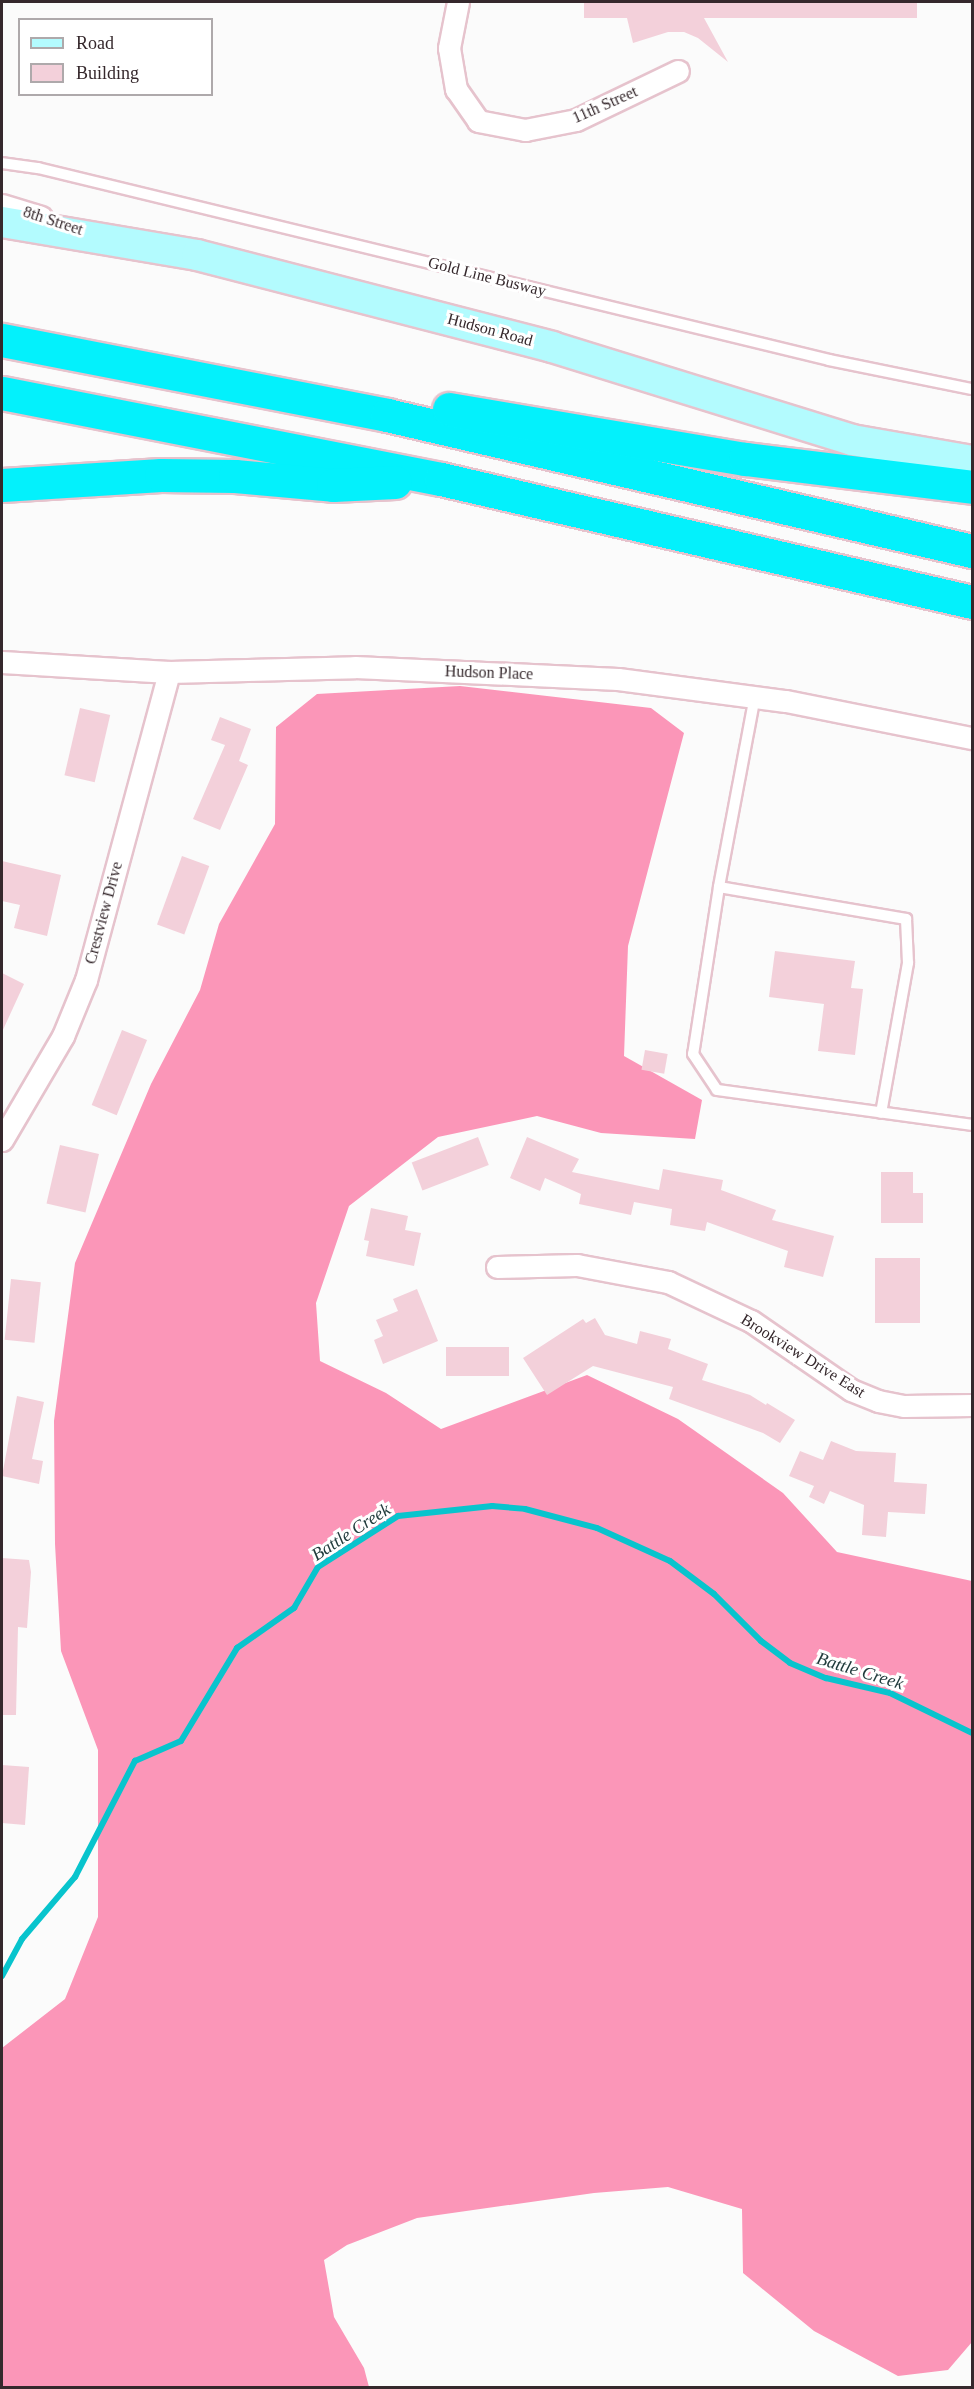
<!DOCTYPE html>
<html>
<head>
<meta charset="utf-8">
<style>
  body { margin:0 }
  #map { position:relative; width:974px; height:2389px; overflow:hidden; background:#fbfbfb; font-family:Georgia,serif }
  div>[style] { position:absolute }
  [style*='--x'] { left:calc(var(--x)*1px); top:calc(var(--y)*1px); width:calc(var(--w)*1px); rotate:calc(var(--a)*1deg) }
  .forest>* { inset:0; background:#fb96b8 }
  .stream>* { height:6px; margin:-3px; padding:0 3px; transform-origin:3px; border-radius:3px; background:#08c4cd }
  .building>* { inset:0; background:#f3d0da; transform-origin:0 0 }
  .roads { filter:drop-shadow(2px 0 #e6c3cd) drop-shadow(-2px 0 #e6c3cd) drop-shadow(0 2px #e6c3cd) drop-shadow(0 -2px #e6c3cd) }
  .lane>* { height:10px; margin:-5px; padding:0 5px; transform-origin:5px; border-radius:5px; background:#fff }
  .street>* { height:21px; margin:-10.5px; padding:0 10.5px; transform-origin:10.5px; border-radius:10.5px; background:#fff }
  .secondary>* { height:30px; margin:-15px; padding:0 15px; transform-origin:15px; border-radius:15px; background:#b3fbfe }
  .highway>* { height:33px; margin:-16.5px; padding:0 16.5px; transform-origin:16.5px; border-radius:16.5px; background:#03f1fc }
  span { translate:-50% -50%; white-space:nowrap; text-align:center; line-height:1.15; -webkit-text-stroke:6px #fff; paint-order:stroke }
  .street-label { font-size:16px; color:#35282c }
  .water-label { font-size:18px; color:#223c3d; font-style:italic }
  .frame { position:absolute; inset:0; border:3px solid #35282c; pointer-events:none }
  .legend { position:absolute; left:18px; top:18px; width:195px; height:78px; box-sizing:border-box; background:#fff; border:2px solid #aea9ab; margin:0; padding:8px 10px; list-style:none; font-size:18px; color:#35282c }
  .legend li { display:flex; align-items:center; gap:12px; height:30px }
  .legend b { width:30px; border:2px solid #aea9ab }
</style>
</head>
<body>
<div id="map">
  <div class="forest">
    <div style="clip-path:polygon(460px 686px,651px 708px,684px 733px,628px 946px,624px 1056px,702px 1100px,695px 1139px,601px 1133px,537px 1116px,438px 1137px,349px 1206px,316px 1303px,320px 1361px,386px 1393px,441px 1429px,587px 1375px,678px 1419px,783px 1493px,837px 1552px,972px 1581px,972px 2342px,948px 2370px,898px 2376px,814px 2331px,743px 2273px,742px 2209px,668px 2187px,594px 2193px,417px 2218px,347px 2245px,324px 2260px,334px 2317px,364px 2368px,369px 2387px,2px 2388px,2px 2048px,65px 1999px,98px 1917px,98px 1750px,61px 1651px,55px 1544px,54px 1421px,75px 1263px,151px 1084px,200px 990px,219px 924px,275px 824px,276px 727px,317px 694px)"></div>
  </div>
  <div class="stream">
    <div style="--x:2;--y:1976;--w:42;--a:-61.6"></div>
    <div style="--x:22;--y:1939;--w:82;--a:-49.5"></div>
    <div style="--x:75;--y:1877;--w:131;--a:-62.7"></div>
    <div style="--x:135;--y:1761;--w:50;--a:-23.5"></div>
    <div style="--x:181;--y:1741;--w:109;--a:-58.9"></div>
    <div style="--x:237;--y:1648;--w:70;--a:-35.1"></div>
    <div style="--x:294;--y:1608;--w:48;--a:-59.7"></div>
    <div style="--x:318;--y:1567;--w:95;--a:-32.5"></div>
    <div style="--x:398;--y:1516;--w:95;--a:-6.1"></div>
    <div style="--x:492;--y:1506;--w:33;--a:5"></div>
    <div style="--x:525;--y:1509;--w:74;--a:14.8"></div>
    <div style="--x:597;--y:1528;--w:80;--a:24.3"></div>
    <div style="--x:670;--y:1561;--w:55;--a:36.9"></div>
    <div style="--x:714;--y:1594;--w:66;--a:45"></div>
    <div style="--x:761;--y:1641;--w:36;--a:37"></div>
    <div style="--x:790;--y:1663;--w:39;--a:23"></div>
    <div style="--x:826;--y:1678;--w:66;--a:13.2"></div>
    <div style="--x:890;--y:1693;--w:91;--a:26"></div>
  </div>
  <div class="building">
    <div style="clip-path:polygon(584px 2px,917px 2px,917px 18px,704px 18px,728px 62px,698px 38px,684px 32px,668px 32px,633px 43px,627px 18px,584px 18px)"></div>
    <div style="left:80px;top:708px;width:31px;height:69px;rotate:13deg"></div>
    <div style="clip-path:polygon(220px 717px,251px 729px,239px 761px,248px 765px,220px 830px,193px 819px,225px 745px,211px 740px)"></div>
    <div style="left:182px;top:856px;width:29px;height:73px;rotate:20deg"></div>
    <div style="clip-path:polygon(2px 861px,61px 875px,47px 936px,14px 928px,20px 905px,2px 901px)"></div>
    <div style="clip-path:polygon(775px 951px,855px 961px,851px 988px,863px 989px,855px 1055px,818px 1051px,824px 1004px,769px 997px)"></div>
    <div style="clip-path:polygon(2px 973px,24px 984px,2px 1032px)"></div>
    <div style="left:122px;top:1030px;width:27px;height:81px;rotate:22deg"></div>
    <div style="left:645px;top:1050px;width:23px;height:20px;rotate:10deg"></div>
    <div style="left:478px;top:1137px;width:30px;height:71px;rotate:69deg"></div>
    <div style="clip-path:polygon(527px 1137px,579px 1159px,572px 1172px,659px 1190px,663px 1169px,723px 1180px,721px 1190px,776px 1210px,772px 1220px,834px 1236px,823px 1277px,784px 1267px,788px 1251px,707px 1222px,705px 1231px,670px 1225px,672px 1209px,634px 1202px,631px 1215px,579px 1204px,581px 1194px,545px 1178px,540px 1191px,510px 1178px)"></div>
    <div style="left:60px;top:1145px;width:40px;height:60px;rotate:13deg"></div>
    <div style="clip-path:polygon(881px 1172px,913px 1172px,913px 1193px,923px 1193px,923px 1223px,881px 1223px)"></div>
    <div style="clip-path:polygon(371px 1208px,408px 1216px,405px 1230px,421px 1233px,414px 1266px,366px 1256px,369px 1241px,364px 1240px)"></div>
    <div style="left:875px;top:1258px;width:45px;height:65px"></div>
    <div style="left:11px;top:1279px;width:30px;height:61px;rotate:6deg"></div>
    <div style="clip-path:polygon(417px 1289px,438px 1341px,383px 1364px,374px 1340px,383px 1336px,376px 1320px,398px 1311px,393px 1299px)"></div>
    <div style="clip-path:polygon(595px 1318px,605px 1335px,637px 1344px,640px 1331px,671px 1339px,668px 1349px,708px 1364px,702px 1380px,750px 1395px,766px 1405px,767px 1403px,795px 1420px,780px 1443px,763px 1433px,669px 1399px,673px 1387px,593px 1366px,547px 1395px,523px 1358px,583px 1319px,586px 1323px)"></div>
    <div style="left:446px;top:1347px;width:63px;height:29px"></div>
    <div style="clip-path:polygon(17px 1396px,44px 1402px,32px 1459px,43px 1461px,39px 1484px,2px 1476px)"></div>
    <div style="clip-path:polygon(831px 1441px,856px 1451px,896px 1453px,894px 1482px,927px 1484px,925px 1514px,888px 1512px,886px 1537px,862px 1535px,864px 1505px,830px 1491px,824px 1504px,809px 1497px,814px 1486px,789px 1476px,800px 1451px,823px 1460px)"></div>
    <div style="clip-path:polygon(2px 1558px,29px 1560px,31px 1572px,27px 1628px,18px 1627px,16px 1715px,2px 1715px)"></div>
    <div style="clip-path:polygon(2px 1765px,29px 1767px,25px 1825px,2px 1823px)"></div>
  </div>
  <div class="roads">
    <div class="lane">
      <div style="--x:2;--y:163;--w:36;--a:8"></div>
      <div style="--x:38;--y:168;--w:814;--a:13.64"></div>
      <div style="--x:829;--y:360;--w:146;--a:11.5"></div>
      <div style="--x:755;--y:696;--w:194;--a:100.7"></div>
      <div style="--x:719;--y:887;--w:169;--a:98.8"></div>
      <div style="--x:693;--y:1054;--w:43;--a:56.3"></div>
      <div style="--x:717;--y:1090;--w:257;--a:7.8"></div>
      <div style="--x:719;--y:887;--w:190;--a:9.7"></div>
      <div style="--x:906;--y:919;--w:44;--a:87.4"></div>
      <div style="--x:908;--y:963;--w:152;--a:100.2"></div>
    </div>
    <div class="street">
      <div style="--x:458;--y:2;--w:47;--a:101.1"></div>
      <div style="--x:449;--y:48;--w:42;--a:80.3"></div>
      <div style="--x:456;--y:89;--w:39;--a:55"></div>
      <div style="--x:478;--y:121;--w:48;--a:10.8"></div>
      <div style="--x:525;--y:130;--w:52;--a:-11.1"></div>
      <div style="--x:576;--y:120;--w:113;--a:-25.7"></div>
      <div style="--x:2;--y:205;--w:41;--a:17.1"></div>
      <div style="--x:2;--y:662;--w:167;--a:3.4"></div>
      <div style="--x:169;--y:672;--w:186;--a:-1.5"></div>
      <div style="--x:355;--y:667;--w:263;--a:2.6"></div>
      <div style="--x:618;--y:679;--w:169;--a:7.5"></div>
      <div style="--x:786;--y:701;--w:190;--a:11.3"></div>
      <div style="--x:2;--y:1140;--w:121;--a:-59.6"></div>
      <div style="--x:63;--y:1036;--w:61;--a:-67.7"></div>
      <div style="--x:86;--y:980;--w:319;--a:-74.9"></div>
      <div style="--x:497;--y:1267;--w:80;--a:-1.4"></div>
      <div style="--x:577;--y:1265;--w:93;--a:10.6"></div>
      <div style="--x:668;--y:1282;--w:92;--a:25.2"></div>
      <div style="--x:751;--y:1321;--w:121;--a:34.6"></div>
      <div style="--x:851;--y:1390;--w:29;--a:22"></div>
      <div style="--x:878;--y:1401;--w:26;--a:11"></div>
      <div style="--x:904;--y:1406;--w:68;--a:-0.8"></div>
    </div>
    <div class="secondary">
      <div style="--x:2;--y:222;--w:198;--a:9.6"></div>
      <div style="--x:197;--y:255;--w:367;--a:14.5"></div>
      <div style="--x:552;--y:347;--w:314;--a:17.2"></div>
      <div style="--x:852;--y:440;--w:122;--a:9.9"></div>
    </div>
    <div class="highway">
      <div style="--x:2;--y:340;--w:392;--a:11"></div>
      <div style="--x:387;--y:415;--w:601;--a:13.09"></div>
      <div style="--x:2;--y:393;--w:447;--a:11.1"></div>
      <div style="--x:441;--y:479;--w:545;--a:13.04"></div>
      <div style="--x:449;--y:409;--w:300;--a:9.6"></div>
      <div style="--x:745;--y:459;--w:229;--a:7"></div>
      <div style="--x:2;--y:485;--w:159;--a:-3.6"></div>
      <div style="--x:161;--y:475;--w:74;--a:0.8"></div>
      <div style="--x:235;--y:476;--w:98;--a:5.2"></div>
      <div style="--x:333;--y:485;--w:62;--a:-2.8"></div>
    </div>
  </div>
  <div class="street-label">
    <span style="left:605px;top:105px;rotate:-24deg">11th Street</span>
    <span style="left:53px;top:221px;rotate:18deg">8th Street</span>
    <span style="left:487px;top:277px;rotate:14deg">Gold Line Busway</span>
    <span style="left:490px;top:330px;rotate:15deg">Hudson Road</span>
    <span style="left:489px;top:673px;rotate:2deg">Hudson Place</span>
    <span style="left:104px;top:913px;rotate:-75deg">Crestview Drive</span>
    <span style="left:803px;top:1356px;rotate:32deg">Brookview Drive East</span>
  </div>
  <div class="water-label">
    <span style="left:351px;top:1532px;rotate:-33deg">Battle Creek</span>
    <span style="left:860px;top:1671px;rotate:17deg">Battle Creek</span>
  </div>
  <div class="frame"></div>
  <ul class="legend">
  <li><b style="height:8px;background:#b3fbfe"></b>Road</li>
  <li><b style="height:16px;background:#f3d0da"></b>Building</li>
  </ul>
</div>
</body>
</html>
